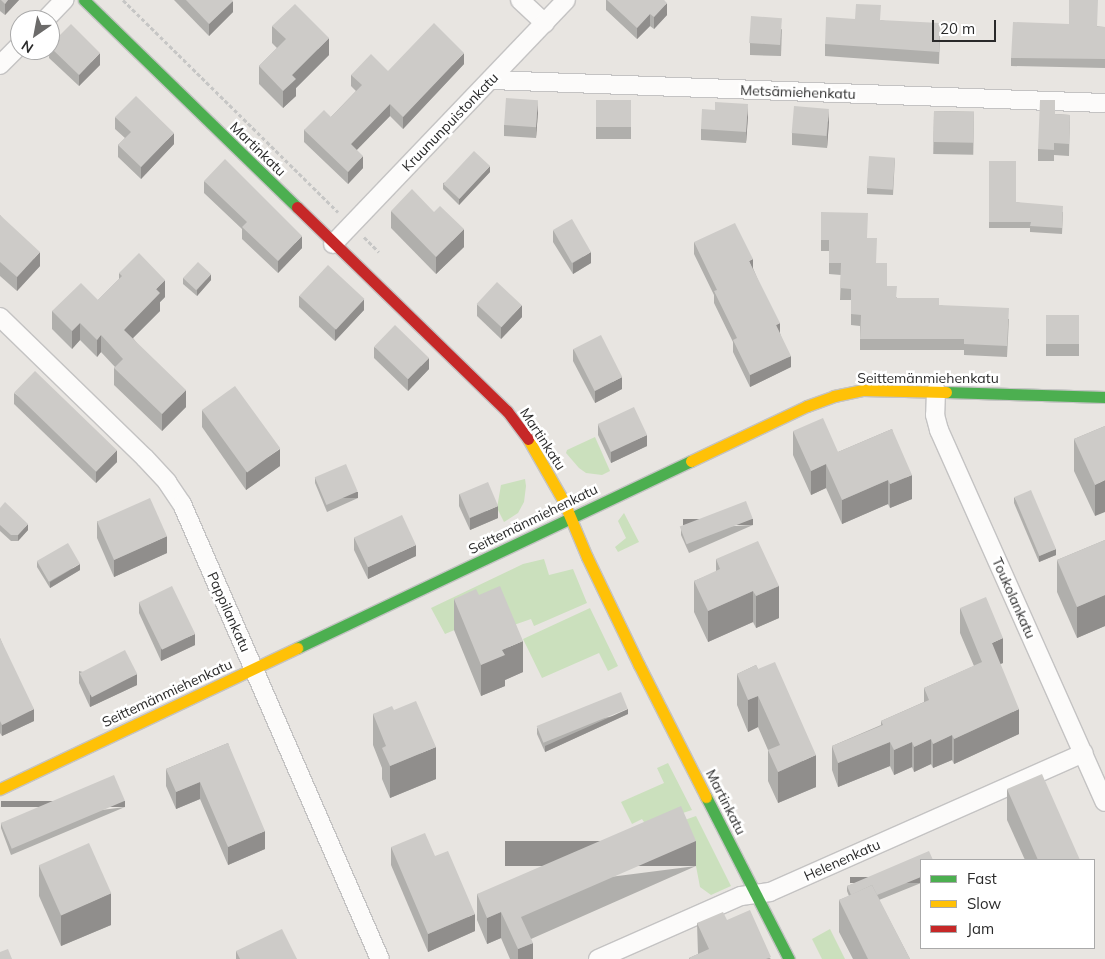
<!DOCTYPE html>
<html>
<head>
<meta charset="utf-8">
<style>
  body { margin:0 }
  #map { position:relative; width:1105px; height:959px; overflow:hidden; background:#e8e5e1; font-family:Mulish,sans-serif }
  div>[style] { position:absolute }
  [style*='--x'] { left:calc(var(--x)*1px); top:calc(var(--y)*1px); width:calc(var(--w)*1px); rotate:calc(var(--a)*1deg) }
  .green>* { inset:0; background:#cbe0bd }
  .path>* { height:3px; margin-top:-1.5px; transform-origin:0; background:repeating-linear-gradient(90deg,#c6c6c5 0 4px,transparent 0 6.5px) }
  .roads { filter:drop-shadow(1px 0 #c4c3c3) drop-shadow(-1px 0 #c4c3c3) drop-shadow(0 1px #c4c3c3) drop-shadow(0 -1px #c4c3c3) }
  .street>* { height:18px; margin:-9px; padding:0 9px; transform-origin:9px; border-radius:9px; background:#fcfbfa }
  .fast>* { height:11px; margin:-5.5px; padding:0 5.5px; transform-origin:5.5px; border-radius:5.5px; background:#4caf50 }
  .slow>* { height:11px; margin:-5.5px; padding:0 5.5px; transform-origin:5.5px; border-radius:5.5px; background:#ffc107 }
  .jam>* { height:11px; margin:-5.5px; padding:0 5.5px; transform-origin:5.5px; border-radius:5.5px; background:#c62828 }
  .wall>* { inset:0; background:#b0afac; transform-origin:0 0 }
  .shaded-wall>* { inset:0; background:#908e8c; transform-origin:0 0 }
  .building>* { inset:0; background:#cdcbc8; transform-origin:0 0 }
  span { translate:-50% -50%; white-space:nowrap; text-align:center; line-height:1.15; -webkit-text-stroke:5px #fff; paint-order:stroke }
  .street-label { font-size:14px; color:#2a2a2a }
  .legend { position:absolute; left:920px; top:859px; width:175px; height:90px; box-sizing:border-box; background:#fff; border:1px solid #aaa; margin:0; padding:6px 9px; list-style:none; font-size:15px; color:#2a2a2a }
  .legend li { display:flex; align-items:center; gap:10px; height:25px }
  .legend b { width:25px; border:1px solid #aaa }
  .north { position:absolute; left:10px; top:10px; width:50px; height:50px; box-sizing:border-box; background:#fff; border:1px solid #aaa; border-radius:50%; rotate:213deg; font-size:14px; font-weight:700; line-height:20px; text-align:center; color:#2a2a2a }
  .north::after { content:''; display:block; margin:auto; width:18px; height:22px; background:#6c6b6a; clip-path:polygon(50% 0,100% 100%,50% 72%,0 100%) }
  .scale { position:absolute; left:932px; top:20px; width:64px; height:22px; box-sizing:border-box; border:2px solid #2a2a2a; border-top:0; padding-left:6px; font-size:15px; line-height:18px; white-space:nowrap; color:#2a2a2a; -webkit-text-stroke:4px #fff; paint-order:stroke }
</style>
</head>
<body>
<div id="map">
  <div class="green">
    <div style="clip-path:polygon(595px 437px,610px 471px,602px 475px,586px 473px,579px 468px,566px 453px,567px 450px)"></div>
    <div style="clip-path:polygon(525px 479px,526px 486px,524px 502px,518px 513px,504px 522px,497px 508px,501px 485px)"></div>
    <div style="clip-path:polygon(624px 513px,639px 542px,618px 552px,615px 547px,626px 538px,618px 521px)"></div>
    <div style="clip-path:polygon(544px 559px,549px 575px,573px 569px,587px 603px,534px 626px,531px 619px,511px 626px,476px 621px,445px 634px,431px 608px,523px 564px)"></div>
    <div style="clip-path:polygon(590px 608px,618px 666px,608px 671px,599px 653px,542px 678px,523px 639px)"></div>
    <div style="clip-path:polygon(668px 763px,692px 810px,646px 825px,642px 819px,632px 824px,621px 802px,664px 783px,657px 768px)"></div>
    <div style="clip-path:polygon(696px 816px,731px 886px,711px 895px,700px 887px,696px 866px,676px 823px)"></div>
    <div style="clip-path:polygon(830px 929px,845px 959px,822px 959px,812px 939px)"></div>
  </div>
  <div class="path">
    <div style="--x:123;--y:0;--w:302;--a:44.6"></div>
    <div style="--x:364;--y:237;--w:21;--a:45"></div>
  </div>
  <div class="roads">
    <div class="street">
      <div style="--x:520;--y:0;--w:34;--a:43"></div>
      <div style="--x:45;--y:20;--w:28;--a:-46"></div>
      <div style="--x:0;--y:65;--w:28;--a:-45"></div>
      <div style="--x:491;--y:80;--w:614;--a:2.15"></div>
      <div style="--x:333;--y:244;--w:337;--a:-46.3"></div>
      <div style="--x:0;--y:317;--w:202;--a:44.2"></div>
      <div style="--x:145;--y:458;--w:33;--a:47"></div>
      <div style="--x:167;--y:482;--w:27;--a:56"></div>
      <div style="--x:182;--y:504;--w:496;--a:66.5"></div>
      <div style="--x:936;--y:391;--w:24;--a:92"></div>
      <div style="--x:935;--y:415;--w:16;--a:75"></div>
      <div style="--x:939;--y:430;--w:407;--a:66"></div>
      <div style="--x:598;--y:959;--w:156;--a:-23.8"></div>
      <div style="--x:741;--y:896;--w:29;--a:-8"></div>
      <div style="--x:770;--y:892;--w:343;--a:-23.9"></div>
    </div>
    <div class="fast">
      <div style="--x:84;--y:0;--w:297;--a:44.2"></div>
      <div style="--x:946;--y:392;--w:159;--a:1.8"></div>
      <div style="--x:297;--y:648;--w:436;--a:-25.4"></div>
      <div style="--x:706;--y:797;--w:182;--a:62.9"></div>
    </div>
    <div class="slow">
      <div style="--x:528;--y:439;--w:70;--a:60.2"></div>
      <div style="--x:563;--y:500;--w:62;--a:67.2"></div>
      <div style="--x:587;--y:557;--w:120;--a:64.3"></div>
      <div style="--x:639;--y:665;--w:148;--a:63.1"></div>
      <div style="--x:691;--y:461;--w:128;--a:-25.4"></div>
      <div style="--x:807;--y:406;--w:29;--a:-20"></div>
      <div style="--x:834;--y:396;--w:30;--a:-12"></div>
      <div style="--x:863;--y:390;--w:83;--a:1.4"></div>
      <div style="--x:0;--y:789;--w:329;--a:-25.4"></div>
    </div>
    <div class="jam">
      <div style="--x:297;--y:207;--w:293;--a:44.2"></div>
      <div style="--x:507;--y:411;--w:35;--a:53"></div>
    </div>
  </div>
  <div class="wall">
    <div style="clip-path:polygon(0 0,19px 0,5px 15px,0 11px)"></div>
    <div style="clip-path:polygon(174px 0,232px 0,233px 12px,209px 36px)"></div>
    <div style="clip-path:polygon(606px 0,664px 0,667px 15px,654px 29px,650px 26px,637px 39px,606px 10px)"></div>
    <div style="clip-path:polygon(881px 20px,940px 35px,939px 64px,825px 56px,825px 44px)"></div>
    <div style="clip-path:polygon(1069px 24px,1105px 27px,1105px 68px,1011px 66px,1011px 58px)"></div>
    <div style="clip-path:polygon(272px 26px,329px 55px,296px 88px,296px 96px,283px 108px,259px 84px,259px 66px,277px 48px,272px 43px)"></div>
    <div style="clip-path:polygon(782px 29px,781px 56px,750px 55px,750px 43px)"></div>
    <div style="clip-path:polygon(50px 45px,100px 65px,79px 86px,49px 58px)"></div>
    <div style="clip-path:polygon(464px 64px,403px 129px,390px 116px,356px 150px,363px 168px,348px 184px,304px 142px,304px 130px,331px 117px,356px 91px,351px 86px,351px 75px)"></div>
    <div style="left:596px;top:100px;width:35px;height:39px"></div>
    <div style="left:934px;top:111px;width:40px;height:43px;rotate:1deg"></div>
    <div style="clip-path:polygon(538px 112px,536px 138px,504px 136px,504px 125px)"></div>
    <div style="clip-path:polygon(1055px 114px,1070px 115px,1069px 156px,1054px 155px,1054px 161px,1038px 161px,1038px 149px)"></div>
    <div style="clip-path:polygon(748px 116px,746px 143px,701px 140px,701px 129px)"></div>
    <div style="clip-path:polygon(115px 117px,174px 144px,141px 179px,118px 157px,118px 145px,125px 138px,115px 129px)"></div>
    <div style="clip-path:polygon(829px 121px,827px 148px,792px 145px,792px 133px)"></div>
    <div style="clip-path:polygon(895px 158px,893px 195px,867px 194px,867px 188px)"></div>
    <div style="clip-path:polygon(989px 161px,1016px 202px,1063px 212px,1062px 234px,1030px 232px,1030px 228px,989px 228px)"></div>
    <div style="clip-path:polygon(490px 172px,459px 205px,443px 189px,443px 183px)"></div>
    <div style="clip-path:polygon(204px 181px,302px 248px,278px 273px,242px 239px,242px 229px,204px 193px)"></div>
    <div style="clip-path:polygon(391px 211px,464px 247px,436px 274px,391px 228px)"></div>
    <div style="clip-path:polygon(821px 212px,867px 238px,876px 263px,887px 286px,897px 298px,939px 305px,1009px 319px,1007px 357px,964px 355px,964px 350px,860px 350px,860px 326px,851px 325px,851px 300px,840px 300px,841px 275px,829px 274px,829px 251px,821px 251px)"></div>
    <div style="clip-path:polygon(0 215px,40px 266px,17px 291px,0 276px)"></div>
    <div style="clip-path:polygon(553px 230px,591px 263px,573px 274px,553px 242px)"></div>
    <div style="clip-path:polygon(694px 242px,753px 268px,780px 333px,791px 367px,750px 387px,733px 352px,733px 342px,714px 303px,714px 295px,694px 254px)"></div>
    <div style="clip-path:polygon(119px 273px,165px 297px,160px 302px,160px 311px,133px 338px,186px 407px,162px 431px,114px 385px,114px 368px,115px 367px,101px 352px,97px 357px,80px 340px,72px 349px,52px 329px,52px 311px,98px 300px,119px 279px)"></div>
    <div style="clip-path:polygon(183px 278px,211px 280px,197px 296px,183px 284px)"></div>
    <div style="clip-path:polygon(299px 296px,364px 310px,335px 341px,299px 307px)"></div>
    <div style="clip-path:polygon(477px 304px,522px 317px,501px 339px,477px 316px)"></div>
    <div style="left:1046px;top:315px;width:33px;height:41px"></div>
    <div style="clip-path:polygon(374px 347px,429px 369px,408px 391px,374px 358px)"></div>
    <div style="clip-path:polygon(573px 349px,622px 389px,595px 403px,573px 361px)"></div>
    <div style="clip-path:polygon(14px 393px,117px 462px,96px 483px,14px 404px)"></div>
    <div style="clip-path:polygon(202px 410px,280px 466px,246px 490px,202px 427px)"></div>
    <div style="clip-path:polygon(598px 424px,647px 446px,611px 463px,598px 435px)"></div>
    <div style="clip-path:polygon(1105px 426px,1095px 516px,1074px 471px,1074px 439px)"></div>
    <div style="clip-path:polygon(892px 429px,912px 499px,890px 508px,888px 504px,842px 524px,826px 488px,811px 495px,793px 455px,793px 431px,838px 452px)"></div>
    <div style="clip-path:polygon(315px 477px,358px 498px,327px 512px,315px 483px)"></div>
    <div style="clip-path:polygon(459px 494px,498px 518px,470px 530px,459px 506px)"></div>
    <div style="clip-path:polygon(1014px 497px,1056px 555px,1039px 562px,1014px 503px)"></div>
    <div style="clip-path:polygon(0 508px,28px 530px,18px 541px,11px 541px,0 531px)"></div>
    <div style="clip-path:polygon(97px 521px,167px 553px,114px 577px,97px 538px)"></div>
    <div style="clip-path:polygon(753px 525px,689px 553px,681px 535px,681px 529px)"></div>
    <div style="clip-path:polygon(354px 538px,416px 556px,368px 579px,354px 550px)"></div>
    <div style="clip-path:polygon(1105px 540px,1105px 626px,1077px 638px,1057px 592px,1057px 560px)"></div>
    <div style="clip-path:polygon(716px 559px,779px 586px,779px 618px,756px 628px,753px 622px,708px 642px,694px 612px,694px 581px,716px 572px)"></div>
    <div style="clip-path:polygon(37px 561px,80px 570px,50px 588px,37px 567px)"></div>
    <div style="clip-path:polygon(479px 595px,523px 672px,505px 680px,505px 686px,481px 696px,454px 630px,454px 599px)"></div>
    <div style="clip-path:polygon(139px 602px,195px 645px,161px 661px,139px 613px)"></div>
    <div style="clip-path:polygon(960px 608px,1003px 663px,1000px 664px,1019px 734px,954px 764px,952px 760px,933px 768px,931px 764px,914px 772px,912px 767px,894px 775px,890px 766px,838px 787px,832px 770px,832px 746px,881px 725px,881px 721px,924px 702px,924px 688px,974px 666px,960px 633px)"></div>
    <div style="clip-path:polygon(0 638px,34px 721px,2px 736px,0 733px)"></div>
    <div style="clip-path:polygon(756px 665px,816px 787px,778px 803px,768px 781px,768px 750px,758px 727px,748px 732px,737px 705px,737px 674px)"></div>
    <div style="clip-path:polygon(79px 671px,137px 685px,90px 707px,79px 683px)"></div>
    <div style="clip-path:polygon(394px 710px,436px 779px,390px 798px,382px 779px,382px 768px,373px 745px,373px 714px)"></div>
    <div style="clip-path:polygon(628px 714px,545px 752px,537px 734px,537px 728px)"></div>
    <div style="clip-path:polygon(228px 743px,265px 849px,228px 865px,200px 799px,176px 809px,166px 786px,166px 769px)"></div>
    <div style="clip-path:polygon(1007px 789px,1080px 860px,1025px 860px,1007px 820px)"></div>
    <div style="clip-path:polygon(125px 807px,11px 855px,1px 828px,1px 823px)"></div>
    <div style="clip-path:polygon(391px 847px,435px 856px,475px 931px,428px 952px,391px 865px)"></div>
    <div style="clip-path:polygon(921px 860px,921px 883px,879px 900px,910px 959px,853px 959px,839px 932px,839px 900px,849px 896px,847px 891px,847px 886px)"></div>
    <div style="clip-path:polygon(39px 865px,111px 925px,61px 946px,39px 896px)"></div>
    <div style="clip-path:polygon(696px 866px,531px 939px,533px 959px,510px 959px,501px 938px,487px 944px,477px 920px,477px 894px)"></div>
    <div style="clip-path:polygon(727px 920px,771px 959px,689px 959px,689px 958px,698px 954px,697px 923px)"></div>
    <div style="clip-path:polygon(236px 951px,297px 959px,236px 959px)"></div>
  </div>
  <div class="shaded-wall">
    <div style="clip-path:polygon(8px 0,19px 0,5px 15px,5px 4px)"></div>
    <div style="clip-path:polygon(233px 1px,233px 12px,209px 36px,209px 24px)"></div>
    <div style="clip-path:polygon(667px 3px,667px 15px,654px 29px,654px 17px)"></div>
    <div style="clip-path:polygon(650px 14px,650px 26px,637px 39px,637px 28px)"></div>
    <div style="clip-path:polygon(329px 38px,329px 55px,296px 88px,296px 96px,283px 108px,283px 91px,292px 75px)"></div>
    <div style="clip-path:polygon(100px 53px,100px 65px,79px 86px,79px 75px)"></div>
    <div style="clip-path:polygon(464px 53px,464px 64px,403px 129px,403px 117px)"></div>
    <div style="clip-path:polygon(538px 100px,538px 112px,536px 138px,536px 126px)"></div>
    <div style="clip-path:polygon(390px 104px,390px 116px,351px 156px,351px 144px)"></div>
    <div style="clip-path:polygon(748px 104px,748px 116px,746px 143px,746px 132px)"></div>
    <div style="clip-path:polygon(829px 109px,829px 121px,827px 148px,827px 136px)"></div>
    <div style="clip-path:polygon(174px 133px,174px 144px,141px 179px,141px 167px)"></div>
    <div style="clip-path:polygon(363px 156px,363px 168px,348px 184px,348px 172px)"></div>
    <div style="clip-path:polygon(490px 166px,490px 172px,459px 205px,459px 199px)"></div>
    <div style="clip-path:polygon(464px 229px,464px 247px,436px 274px,436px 257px)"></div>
    <div style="clip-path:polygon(302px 236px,302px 248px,278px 273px,278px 261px)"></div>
    <div style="clip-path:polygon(40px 252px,40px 266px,17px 291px,17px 277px)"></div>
    <div style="clip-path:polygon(591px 252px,591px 263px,573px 274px,573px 263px)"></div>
    <div style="clip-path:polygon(753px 259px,753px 271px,749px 261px)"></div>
    <div style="clip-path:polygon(211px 274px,211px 280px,197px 296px,197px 290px)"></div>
    <div style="clip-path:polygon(165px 280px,165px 297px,160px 302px,160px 311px,124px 347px,124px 330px,156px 289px)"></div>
    <div style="clip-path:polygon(364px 299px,364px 310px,335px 341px,335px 329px)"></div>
    <div style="clip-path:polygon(522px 305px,522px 317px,501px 339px,501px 327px)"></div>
    <div style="clip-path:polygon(80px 323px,80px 340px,72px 349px,72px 331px)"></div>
    <div style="clip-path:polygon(780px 323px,780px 334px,776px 325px)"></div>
    <div style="clip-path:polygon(101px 335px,101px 352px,97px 357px,97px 340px)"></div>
    <div style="clip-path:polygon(791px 356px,791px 367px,750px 387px,750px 375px)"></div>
    <div style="clip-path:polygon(429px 358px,429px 369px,408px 391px,408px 379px)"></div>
    <div style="clip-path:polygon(622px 377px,622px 389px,595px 403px,595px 391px)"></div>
    <div style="clip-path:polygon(186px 390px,186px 407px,162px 431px,162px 414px)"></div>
    <div style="clip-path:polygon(647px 435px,647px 446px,611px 463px,611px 451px)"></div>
    <div style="clip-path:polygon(280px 449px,280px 466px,246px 490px,246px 472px)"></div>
    <div style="clip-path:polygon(117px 450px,117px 462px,96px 483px,96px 471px)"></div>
    <div style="clip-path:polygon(826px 464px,826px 488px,811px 495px,811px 471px)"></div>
    <div style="clip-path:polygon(912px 475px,912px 499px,890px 508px,890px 484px)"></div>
    <div style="clip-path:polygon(888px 480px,888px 504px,842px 524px,842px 500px)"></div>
    <div style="clip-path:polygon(1105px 480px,1105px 512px,1095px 516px,1095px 485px)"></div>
    <div style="left:358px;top:492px;width:6px;height:34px;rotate:90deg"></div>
    <div style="clip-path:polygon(498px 506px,498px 518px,470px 530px,470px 518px)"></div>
    <div style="left:753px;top:519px;width:6px;height:70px;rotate:90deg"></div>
    <div style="clip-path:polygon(28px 524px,28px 530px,18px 541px,18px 535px)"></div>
    <div style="clip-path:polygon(167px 536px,167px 553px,114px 577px,114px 560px)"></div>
    <div style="clip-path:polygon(416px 545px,416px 556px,368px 579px,368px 567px)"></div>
    <div style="clip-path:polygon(1056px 549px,1056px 555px,1039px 562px,1039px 556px)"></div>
    <div style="clip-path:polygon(80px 564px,80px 570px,50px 588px,50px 582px)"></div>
    <div style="clip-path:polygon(779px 586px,779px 618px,756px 628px,756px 596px)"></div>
    <div style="clip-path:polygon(753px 591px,753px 622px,708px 642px,708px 611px)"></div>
    <div style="clip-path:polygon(1105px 595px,1105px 626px,1077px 638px,1077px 607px)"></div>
    <div style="clip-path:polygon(195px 634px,195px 645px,161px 661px,161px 649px)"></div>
    <div style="clip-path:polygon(1003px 638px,1003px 663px,992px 667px,992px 643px)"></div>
    <div style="clip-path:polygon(523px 641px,523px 672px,505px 680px,505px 686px,481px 696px,481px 665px,502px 650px)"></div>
    <div style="clip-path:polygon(137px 674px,137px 685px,90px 707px,90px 695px)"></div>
    <div style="clip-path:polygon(758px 696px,758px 727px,748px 732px,748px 700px)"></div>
    <div style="clip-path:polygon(34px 709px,34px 721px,2px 736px,2px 725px)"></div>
    <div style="clip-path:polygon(628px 709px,628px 714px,545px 752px,545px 746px)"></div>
    <div style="clip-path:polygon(1019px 709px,1019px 734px,954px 764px,954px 739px)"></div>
    <div style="clip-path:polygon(952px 735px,952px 760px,933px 768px,933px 744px)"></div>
    <div style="clip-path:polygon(931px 739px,931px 764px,914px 772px,914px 747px)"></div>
    <div style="clip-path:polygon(890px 742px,890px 766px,838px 787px,838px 763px)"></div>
    <div style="clip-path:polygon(912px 742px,912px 767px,894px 775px,894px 750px)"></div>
    <div style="clip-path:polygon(436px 747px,436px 779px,390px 798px,390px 766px)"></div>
    <div style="clip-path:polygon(816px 755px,816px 787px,778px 803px,778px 772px)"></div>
    <div style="clip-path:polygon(200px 782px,200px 799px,176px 809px,176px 792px)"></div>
    <div style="left:125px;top:801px;width:6px;height:124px;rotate:90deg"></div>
    <div style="clip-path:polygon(265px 831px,265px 849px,228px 865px,228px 847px)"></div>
    <div style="left:696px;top:841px;width:25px;height:191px;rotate:90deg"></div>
    <div style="left:921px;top:877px;width:6px;height:71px;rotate:90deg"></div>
    <div style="clip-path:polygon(111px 893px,111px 925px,61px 946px,61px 915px)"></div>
    <div style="left:1095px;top:896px;width:32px;height:1px;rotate:90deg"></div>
    <div style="clip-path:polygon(501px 912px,501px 938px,487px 944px,487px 918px)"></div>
    <div style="clip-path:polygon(475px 914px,475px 931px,428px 952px,428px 934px)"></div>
    <div style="clip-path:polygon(533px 943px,533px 959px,518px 959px,518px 949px)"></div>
  </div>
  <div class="building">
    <div style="clip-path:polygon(1px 0,8px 0,5px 4px)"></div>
    <div style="clip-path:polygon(186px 0,232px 0,233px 1px,209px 24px)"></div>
    <div style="clip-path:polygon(607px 0,664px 0,667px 3px,654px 17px,650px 14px,637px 28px)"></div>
    <div style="clip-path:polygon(1069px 0,1098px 0,1097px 27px,1105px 27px,1105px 59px,1011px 58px,1013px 22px,1069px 24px)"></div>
    <div style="clip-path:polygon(295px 4px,329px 38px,292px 75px,296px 79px,283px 91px,259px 66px,286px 39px,272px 26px)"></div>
    <div style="clip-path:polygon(856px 4px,881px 5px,880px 20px,940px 23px,939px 52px,825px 44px,826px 17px,855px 19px)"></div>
    <div style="left:751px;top:16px;width:31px;height:27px;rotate:4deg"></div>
    <div style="clip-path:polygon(434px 23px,464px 53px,403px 117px,390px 104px,351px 144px,363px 156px,348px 172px,304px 130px,324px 110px,331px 117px,362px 85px,351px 75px,371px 54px,388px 71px)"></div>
    <div style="clip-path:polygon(71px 24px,100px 53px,79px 75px,50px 47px,50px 45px)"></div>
    <div style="clip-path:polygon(136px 96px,174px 133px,141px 167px,118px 145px,131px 132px,115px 117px)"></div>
    <div style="left:506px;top:98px;width:32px;height:27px;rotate:4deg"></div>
    <div style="left:596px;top:100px;width:35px;height:27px"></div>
    <div style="clip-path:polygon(1040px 100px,1055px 100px,1055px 114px,1070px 115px,1069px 144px,1054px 143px,1054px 150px,1038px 149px)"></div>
    <div style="clip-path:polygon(715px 102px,748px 104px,746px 132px,701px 129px,702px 109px,715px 110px)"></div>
    <div style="left:794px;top:106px;width:35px;height:27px;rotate:5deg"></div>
    <div style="left:934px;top:111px;width:40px;height:31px;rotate:1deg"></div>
    <div style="left:474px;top:151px;width:22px;height:45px;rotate:43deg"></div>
    <div style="left:869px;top:156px;width:26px;height:32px;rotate:4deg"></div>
    <div style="clip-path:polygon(225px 159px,302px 236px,278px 261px,242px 227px,247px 222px,204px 181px)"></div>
    <div style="clip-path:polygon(989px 161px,1016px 161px,1016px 202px,1063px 206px,1062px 228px,1030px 226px,1031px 222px,989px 222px)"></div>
    <div style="clip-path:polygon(412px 189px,434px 212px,440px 206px,464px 229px,436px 257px,391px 211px)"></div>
    <div style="clip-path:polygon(821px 212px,868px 213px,867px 238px,877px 238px,876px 263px,887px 263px,887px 286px,897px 286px,896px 298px,939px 298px,939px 305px,1009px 308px,1007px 346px,964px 344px,964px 339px,860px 339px,861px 315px,851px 314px,851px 289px,840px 288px,841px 263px,829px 263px,829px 240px,821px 240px)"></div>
    <div style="clip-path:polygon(0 215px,40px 252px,17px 277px,0 262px)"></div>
    <div style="left:572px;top:219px;width:38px;height:22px;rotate:60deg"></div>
    <div style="clip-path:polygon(735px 223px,753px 259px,749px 261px,780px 323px,776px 325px,791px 356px,750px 375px,733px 340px,737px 338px,714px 291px,717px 290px,694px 242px)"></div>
    <div style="clip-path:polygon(139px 253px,165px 280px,156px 289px,160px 293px,124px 330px,186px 390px,162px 414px,114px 368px,123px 359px,101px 335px,97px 340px,80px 323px,72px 331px,52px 311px,81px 283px,98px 300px,122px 276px,119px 273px)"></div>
    <div style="left:198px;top:262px;width:18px;height:22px;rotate:43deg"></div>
    <div style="left:328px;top:265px;width:50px;height:42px;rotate:43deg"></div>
    <div style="left:497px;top:282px;width:34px;height:30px;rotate:43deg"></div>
    <div style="left:1046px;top:315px;width:33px;height:29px"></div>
    <div style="left:395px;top:325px;width:47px;height:30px;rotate:44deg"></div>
    <div style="left:601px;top:335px;width:47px;height:31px;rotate:63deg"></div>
    <div style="left:35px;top:371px;width:114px;height:30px;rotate:44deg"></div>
    <div style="left:235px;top:386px;width:77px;height:41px;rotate:54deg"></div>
    <div style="left:634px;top:407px;width:31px;height:40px;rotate:65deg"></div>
    <div style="clip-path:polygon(823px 418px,838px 452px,892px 429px,912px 475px,890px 484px,888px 480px,842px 500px,826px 464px,811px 471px,793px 431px)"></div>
    <div style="clip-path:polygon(1105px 426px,1105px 480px,1095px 485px,1074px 439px)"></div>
    <div style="left:346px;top:464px;width:30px;height:34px;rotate:67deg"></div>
    <div style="left:488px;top:482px;width:26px;height:31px;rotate:67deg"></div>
    <div style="left:1031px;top:490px;width:64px;height:18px;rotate:67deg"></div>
    <div style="left:150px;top:498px;width:42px;height:58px;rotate:66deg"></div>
    <div style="left:746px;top:501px;width:19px;height:71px;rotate:69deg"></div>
    <div style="clip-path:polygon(5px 502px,28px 524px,18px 535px,11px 535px,0 525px,0 508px)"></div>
    <div style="left:402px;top:515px;width:33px;height:53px;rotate:65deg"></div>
    <div style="clip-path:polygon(1105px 540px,1105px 595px,1077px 607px,1057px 560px)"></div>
    <div style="clip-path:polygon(758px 541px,779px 586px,756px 596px,753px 591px,708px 611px,694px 581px,720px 569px,716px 559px)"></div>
    <div style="left:68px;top:543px;width:24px;height:36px;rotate:60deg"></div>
    <div style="left:172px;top:586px;width:53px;height:37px;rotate:64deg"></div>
    <div style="clip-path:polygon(500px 586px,523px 641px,502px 650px,505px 655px,481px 665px,454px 599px,476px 589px,479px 595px)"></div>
    <div style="clip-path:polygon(986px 597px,1003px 638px,992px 643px,1019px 709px,954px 739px,952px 735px,933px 744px,931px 739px,914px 747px,912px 742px,894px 750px,890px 742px,838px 763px,832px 746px,883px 725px,881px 721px,929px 700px,924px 688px,982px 662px,960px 608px)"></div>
    <div style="clip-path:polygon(0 638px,34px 709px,2px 725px,0 721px)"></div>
    <div style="left:125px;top:650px;width:27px;height:51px;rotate:63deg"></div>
    <div style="clip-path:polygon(775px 662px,816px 755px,778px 772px,768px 750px,780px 745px,758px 696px,748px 700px,737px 674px,756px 665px,758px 669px)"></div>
    <div style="left:621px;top:692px;width:18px;height:91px;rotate:68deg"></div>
    <div style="clip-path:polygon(416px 701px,436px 747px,390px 766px,382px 748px,386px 746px,373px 714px,392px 706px,394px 710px)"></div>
    <div style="clip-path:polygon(228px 743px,265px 831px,228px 847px,200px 782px,176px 792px,166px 769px)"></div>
    <div style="clip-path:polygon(1042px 774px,1080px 860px,1038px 860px,1007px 789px)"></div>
    <div style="left:114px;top:775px;width:28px;height:123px;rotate:67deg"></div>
    <div style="clip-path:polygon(681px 806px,696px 841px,521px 917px,533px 943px,518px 949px,501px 912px,487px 918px,477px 894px)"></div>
    <div style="clip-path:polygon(425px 833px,435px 856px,448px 851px,475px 914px,428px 934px,391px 847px)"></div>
    <div style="left:89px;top:843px;width:55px;height:55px;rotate:66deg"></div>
    <div style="clip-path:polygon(929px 851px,933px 860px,921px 860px,921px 877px,877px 895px,872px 885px,851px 895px,847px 886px)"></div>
    <div style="clip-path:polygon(872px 885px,910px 959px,868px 959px,839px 900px)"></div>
    <div style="clip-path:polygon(750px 910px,771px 957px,766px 959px,690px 959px,689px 958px,709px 949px,697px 923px,723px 912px,727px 920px)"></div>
    <div style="clip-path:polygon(282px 929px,297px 959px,240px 959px,236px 951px)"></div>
    <div style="clip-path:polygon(8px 949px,12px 959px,0 959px,0 952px)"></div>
  </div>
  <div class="street-label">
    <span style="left:798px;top:92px;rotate:2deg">Metsämiehenkatu</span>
    <span style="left:450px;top:122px;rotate:-46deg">Kruununpuistonkatu</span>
    <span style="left:258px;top:149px;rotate:44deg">Martinkatu</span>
    <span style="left:928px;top:378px">Seittemänmiehenkatu</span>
    <span style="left:543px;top:439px;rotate:57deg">Martinkatu</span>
    <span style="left:533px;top:519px;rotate:-26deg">Seittemänmiehenkatu</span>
    <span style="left:1014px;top:598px;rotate:66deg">Toukolankatu</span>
    <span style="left:229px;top:612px;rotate:66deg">Pappilankatu</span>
    <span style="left:167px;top:693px;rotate:-25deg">Seittemänmiehenkatu</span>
    <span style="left:726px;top:802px;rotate:63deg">Martinkatu</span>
    <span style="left:842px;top:860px;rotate:-24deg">Helenenkatu</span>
  </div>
  <ul class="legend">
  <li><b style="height:6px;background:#4caf50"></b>Fast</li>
  <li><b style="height:6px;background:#ffc107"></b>Slow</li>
  <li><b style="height:6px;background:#c62828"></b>Jam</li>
  </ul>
  <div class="north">N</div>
  <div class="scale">20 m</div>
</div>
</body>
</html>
